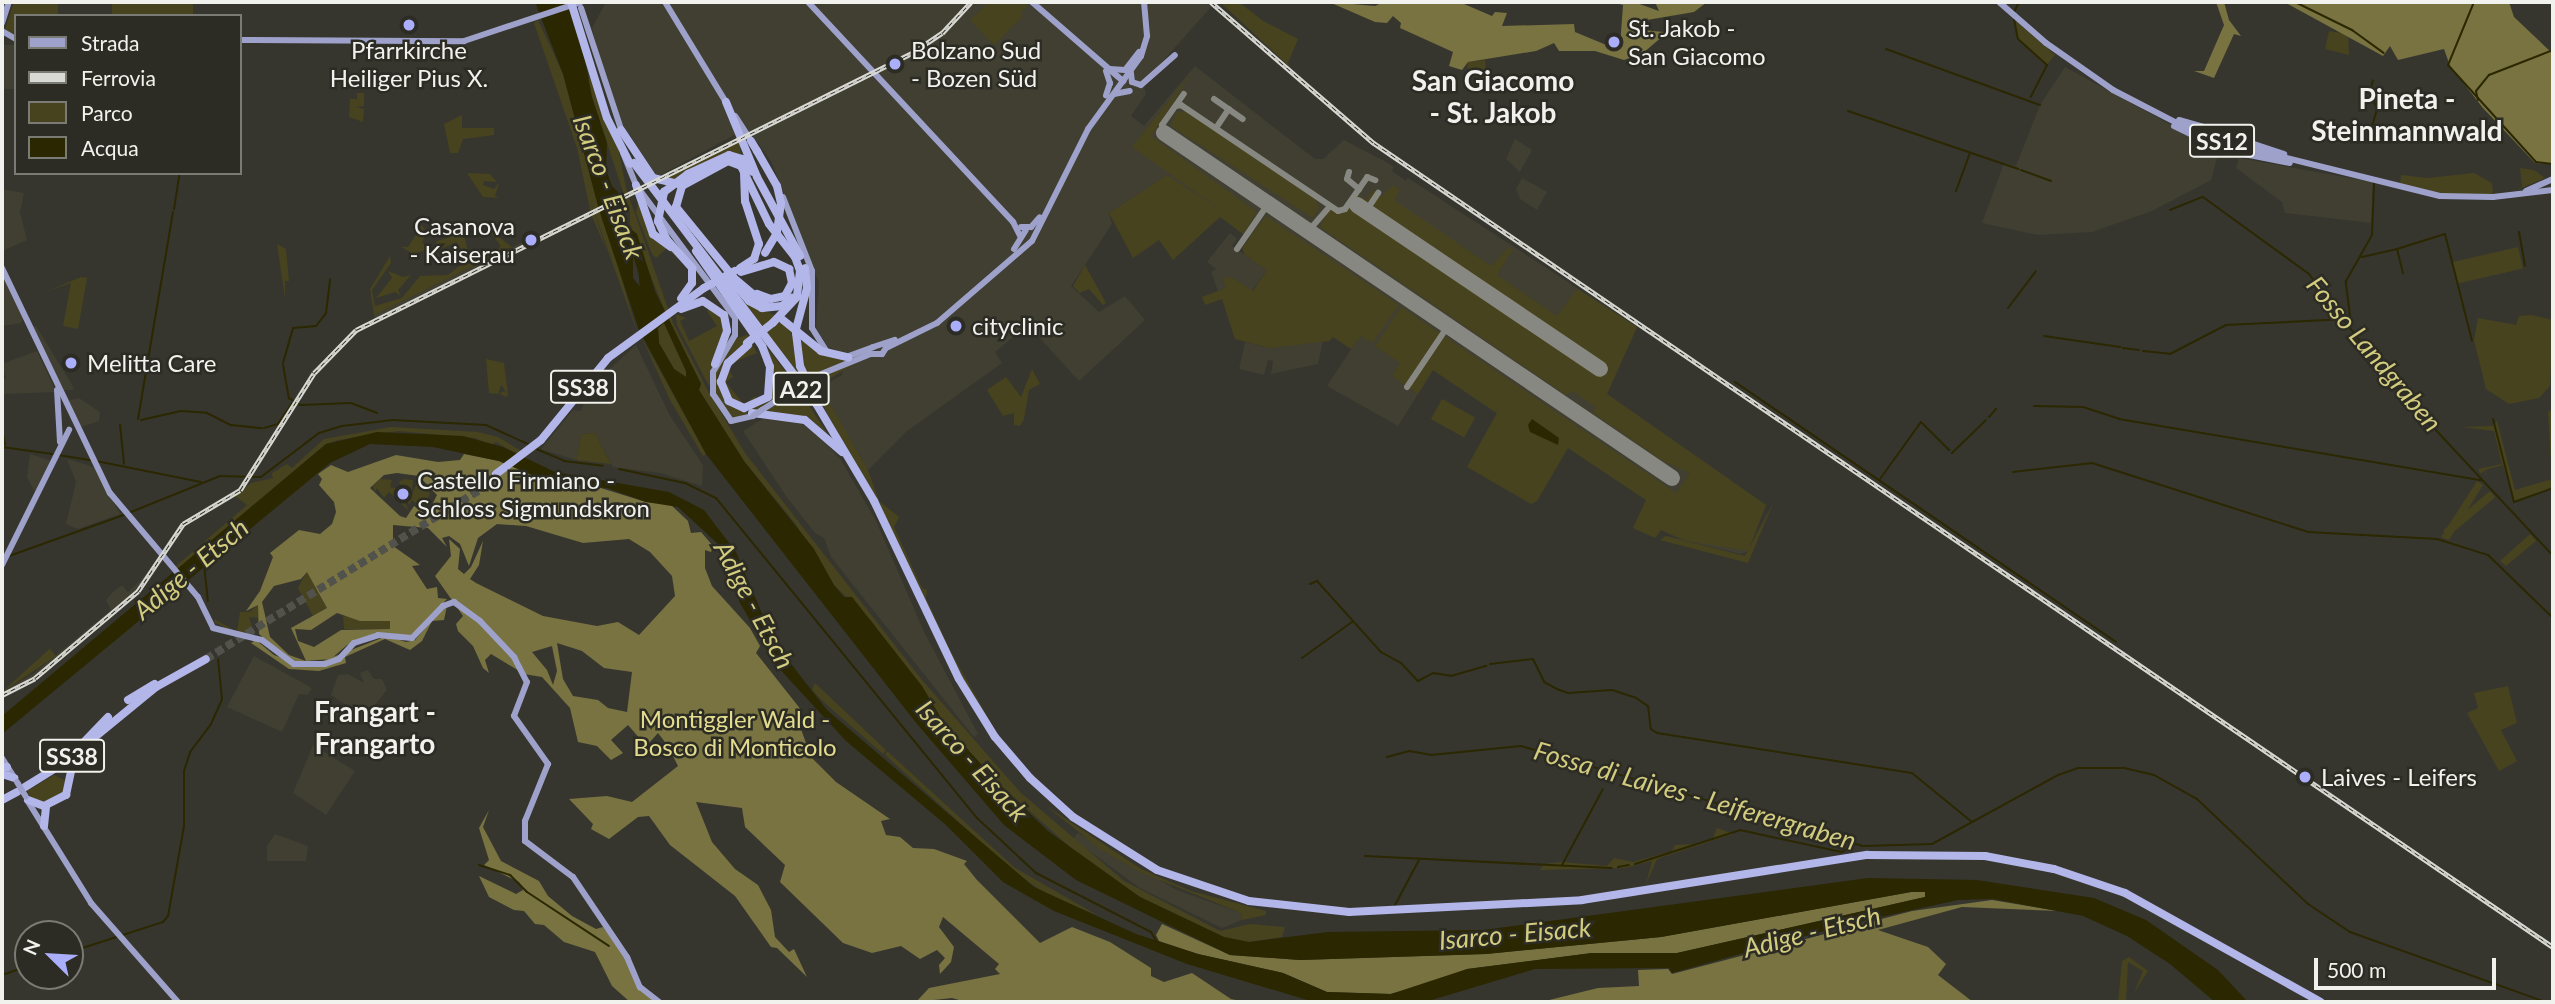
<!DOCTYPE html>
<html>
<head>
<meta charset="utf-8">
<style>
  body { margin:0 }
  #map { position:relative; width:2555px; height:1004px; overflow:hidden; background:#36362f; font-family:Lato,sans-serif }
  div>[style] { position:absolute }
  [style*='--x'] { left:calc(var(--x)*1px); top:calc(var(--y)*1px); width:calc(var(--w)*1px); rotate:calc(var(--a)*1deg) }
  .built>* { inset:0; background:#403f32; transform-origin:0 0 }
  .green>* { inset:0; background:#47431e; transform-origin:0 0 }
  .forest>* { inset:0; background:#787341 }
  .water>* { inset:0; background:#2b2701 }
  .stream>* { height:2px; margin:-1px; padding:0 1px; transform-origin:1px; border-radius:1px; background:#2b2701 }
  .river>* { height:4.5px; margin:-2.25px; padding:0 2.25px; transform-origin:2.25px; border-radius:2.25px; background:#2b2701 }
  .taxiway>* { height:6px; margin:-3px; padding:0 3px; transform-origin:3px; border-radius:3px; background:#888882 }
  .runway>* { height:16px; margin:-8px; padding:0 8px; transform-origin:8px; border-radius:8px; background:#888882 }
  .highway-tunnel>* { height:8px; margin-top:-4px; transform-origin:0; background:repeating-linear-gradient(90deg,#52524c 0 8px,transparent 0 12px) }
  .major>* { height:6px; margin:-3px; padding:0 3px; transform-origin:3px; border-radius:3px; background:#9ea2cb }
  .highway>* { height:8px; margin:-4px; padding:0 4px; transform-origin:4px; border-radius:4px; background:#b3b6e8 }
  .rail>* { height:4.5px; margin-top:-2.25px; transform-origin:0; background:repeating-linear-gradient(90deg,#2c2c25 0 5px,#dadad5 0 10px); box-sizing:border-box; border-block:2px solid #dadad5 }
  .major-bridge>* { height:6px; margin:-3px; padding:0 3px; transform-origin:3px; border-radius:3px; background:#9ea2cb }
  .highway-bridge>* { height:8px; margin:-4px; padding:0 4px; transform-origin:4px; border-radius:4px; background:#b3b6e8 }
  .dots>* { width:19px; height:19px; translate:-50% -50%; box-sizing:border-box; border:4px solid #2c2c25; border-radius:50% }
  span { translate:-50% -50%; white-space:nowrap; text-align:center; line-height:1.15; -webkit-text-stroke:5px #2c2c25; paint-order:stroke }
  .shield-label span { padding:2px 5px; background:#2c2c25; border:2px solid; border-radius:5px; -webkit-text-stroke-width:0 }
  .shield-label { font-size:23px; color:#f1f1ed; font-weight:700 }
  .poi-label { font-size:24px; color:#f1f1ed }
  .left { translate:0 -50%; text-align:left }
  .right { translate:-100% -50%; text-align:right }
  .park-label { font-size:24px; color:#e3dc8e }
  .water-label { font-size:26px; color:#d3cc7e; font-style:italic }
  .quarter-label { font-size:28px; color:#f1f1ed; font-weight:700 }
  .frame { position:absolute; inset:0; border:4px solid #f1f1ed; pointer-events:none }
  .legend { position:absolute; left:14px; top:14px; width:228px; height:161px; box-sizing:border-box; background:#2c2c25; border:2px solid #7b7b75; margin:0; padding:9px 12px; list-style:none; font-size:21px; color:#f1f1ed }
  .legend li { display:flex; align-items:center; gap:14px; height:35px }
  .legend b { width:35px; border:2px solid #7b7b75 }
  .north { position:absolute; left:14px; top:920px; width:70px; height:70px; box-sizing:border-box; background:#2c2c25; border:2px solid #7b7b75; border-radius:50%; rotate:294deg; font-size:19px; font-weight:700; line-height:28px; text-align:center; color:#f1f1ed }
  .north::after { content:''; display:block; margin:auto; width:24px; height:32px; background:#abaffb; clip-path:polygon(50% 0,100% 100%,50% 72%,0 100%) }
  .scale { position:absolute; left:2314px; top:958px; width:182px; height:32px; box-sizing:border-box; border:4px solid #f1f1ed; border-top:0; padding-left:9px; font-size:21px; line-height:24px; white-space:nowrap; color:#f1f1ed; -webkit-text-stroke:5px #2c2c25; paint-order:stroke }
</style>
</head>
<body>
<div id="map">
  <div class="built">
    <div style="clip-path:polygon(606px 2px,1206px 2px,1211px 7px,1143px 83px,1146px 94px,1131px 116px,1144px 126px,1195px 66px,1315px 159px,1323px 159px,1344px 140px,1388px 163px,1394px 167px,1392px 171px,1406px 181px,1408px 178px,1637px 327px,1607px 394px,1766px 505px,1748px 551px,1741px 554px,1682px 540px,1661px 530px,1646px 500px,1568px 448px,1561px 457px,1433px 370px,1398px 426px,1327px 386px,1371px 319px,1243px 234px,1167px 175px,1109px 213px,1112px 224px,1071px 286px,1099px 312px,1125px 296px,1145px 320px,1079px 381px,1028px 325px,995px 352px,1002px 363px,907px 431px,868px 470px,820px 388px,842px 375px,845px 355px,827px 346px,816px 328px,819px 283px,771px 161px,747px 128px,655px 178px,630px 135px,622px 130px,597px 47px,592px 28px)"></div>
    <div style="left:16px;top:45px;width:44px;height:15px;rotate:90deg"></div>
    <div style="clip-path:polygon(2065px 67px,2202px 142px,2217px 158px,2211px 180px,2152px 211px,2092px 232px,2038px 235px,1982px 223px,2004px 163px,2016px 166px,2040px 105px)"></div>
    <div style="clip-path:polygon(1515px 139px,1532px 150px,1520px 172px,1506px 159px)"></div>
    <div style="clip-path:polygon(2239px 158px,2373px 182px,2371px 223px,2285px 213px,2282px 202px,2236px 168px)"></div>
    <div style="clip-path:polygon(1522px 178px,1547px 192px,1537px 210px,1520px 199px,1516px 189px)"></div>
    <div style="clip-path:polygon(2px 189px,24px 193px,20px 212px,27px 240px,2px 251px)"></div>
    <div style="clip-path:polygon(1230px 233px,1237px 239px,1232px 246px,1267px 270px,1252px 291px,1218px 291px,1211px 272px,1216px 269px,1207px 262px)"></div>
    <div style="clip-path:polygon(537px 235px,538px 239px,375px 322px,374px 315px)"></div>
    <div style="clip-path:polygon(2px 274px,23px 319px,21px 323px,2px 326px)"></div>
    <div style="clip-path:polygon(36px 326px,74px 388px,72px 390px,64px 390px,32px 327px)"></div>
    <div style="clip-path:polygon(1323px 341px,1318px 364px,1271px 374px,1273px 361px,1268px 360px,1264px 375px,1239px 369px,1245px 342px,1270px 348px)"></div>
    <div style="clip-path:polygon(636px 345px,670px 416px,703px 465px,702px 486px,660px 473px,613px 467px,595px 433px,582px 434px,576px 460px,541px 449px,573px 410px,580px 411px,599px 379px)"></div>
    <div style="clip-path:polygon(37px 351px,56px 392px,2px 394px,2px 380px,6px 378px,2px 364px)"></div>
    <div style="clip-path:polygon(313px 369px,317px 370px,243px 488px,180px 529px,138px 594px,37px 678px,2px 698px,2px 692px,33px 674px,111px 610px,106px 600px,113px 592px,122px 585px,128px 592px,145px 576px,180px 524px,237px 491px)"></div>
    <div style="clip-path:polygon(79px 398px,100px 412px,99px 421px,81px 427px,67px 401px)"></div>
    <div style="clip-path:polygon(765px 417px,810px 426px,841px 460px,876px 521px,925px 634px,978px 734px,974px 737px,831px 557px,824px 538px,815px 533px,786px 496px,743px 431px)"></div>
    <div style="clip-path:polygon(30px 454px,52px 461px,36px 494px,27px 477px)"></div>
    <div style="clip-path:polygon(67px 459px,94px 467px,120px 514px,78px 529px,66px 524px,76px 482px)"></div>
    <div style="clip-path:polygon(254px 656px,312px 688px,308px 695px,299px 694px,282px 732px,227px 707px)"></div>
    <div style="clip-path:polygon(368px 670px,374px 679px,382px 679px,387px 690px,360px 723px,349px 707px,331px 695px,338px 675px,348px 674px,364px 683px,360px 673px)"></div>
    <div style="clip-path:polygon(313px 745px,355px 771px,326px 815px,293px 793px)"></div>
    <div style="clip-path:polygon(1078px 833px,1177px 890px,1241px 913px,1242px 920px,1222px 928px,1140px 888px,1073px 839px)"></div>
    <div style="clip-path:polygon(275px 834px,308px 846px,306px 861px,267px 861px,267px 846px)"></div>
  </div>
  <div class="green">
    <div style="clip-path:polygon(14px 2px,58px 2px,58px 16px,16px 16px,16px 33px,8px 33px,5px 29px)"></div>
    <div style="left:112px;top:2px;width:81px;height:14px"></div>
    <div style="clip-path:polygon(989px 2px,1028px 5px,1020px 13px,1023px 16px,994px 45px,970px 20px)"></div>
    <div style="clip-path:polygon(1239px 2px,1263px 21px,1298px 39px,1288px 63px,1291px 68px,1221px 3px)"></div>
    <div style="clip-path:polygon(2014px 19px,2055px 55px,2047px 65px,2018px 39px)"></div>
    <div style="clip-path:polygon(538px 20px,563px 74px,637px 332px,589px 197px,607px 251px,591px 214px,577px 148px,534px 23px)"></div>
    <div style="clip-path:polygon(2329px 31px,2348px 34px,2349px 55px,2325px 49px)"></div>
    <div style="clip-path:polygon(1485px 60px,1487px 81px,1478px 93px,1478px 72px,1467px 68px,1468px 62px)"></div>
    <div style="clip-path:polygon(1194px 70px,1151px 136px,1257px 212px,1243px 234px,1220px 217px,1173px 260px,1159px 240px,1133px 258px,1109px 213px,1167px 175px,1224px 212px,1132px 147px)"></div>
    <div style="clip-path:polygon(593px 73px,618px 147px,626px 188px,673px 323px,708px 391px,745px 453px,922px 680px,1020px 792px,1124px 881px,1220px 931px,1250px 924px,1285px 927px,1282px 937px,1249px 942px,1224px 937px,1140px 897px,1088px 863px,997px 782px,944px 723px,871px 620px,834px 585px,795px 523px,744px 461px,699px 390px,701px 383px,672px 329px,630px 224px,630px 213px,592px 97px,588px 79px)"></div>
    <div style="clip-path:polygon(357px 93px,364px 93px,364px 106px,356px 107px,364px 109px,363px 122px,349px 117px,350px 99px,357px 99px)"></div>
    <div style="clip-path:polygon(1185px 111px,1316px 200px,1319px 208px,1313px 218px,1171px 126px,1176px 113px)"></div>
    <div style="clip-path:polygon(462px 115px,462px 128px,494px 128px,494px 135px,463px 139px,458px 153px,450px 153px,444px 124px)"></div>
    <div style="clip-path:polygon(739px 140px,741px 156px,691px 178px,659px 180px)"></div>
    <div style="clip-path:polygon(2520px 168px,2534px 170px,2545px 178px,2512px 192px,2522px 187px)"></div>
    <div style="clip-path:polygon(467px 173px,490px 174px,497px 182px,484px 181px,483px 185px,494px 189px,499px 183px,495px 196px,499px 198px,483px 197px)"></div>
    <div style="clip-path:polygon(2474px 173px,2492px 183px,2493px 195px,2450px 195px,2400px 184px,2401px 175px,2427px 178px)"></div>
    <div style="clip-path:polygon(1393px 185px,1400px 190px,1394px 200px,1491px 266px,1508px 248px,1513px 249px,1497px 275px,1557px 316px,1577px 289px,1637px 327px,1607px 394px,1766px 505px,1748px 551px,1687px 541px,1661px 530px,1655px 538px,1633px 528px,1646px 500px,1568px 448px,1537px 501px,1531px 504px,1467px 467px,1497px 413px,1433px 370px,1418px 394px,1392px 376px,1400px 363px,1375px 346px,1401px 307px,1676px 493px,1690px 473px,1663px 461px,1593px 413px,1596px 407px,1573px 391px,1566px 395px,1320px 227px,1330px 207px,1343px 212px,1357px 194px,1366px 200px,1374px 190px,1383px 196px)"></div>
    <div style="clip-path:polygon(639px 197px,649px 228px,671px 248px,678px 259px,667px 248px,656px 258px,652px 254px,636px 213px)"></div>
    <div style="clip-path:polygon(1266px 216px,1399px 305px,1372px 343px,1361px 336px,1351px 349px,1333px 337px,1329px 341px,1270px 348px,1235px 339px,1222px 299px,1205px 305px,1202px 297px,1226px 288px,1223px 279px,1231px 277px,1253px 291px,1267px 270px,1245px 255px,1242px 248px)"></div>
    <div style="clip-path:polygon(422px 225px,426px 232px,422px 243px,428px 244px,427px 249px,408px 257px,410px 252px,401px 247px,408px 247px)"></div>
    <div style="clip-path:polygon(486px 227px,512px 247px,374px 315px,370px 289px,390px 256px,391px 263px,372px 290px,375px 306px,402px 298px,420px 276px,448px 275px,467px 260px,457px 242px,431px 253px,437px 241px,464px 233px,469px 259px,489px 256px,501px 246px)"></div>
    <div style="clip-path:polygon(692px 235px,746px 301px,778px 317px,770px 329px,781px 321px,795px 331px,803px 381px)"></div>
    <div style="clip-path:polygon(277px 244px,286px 249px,289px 281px,285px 281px,285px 298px)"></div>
    <div style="left:2518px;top:247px;width:22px;height:67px;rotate:77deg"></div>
    <div style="clip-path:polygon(1085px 265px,1106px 303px,1103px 305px,1089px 289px,1080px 293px,1073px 286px)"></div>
    <div style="clip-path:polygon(388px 271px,403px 277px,411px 275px,398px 290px,401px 296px,395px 292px,376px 298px,392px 278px)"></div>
    <div style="clip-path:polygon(81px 277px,87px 278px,78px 329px,63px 326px,71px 283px,45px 292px)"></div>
    <div style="clip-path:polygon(711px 305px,726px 323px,709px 386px,677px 325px,676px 314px,686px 318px,680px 321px,689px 341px,717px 326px,707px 311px)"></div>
    <div style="clip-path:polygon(2532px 315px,2553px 320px,2550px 386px,2539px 398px,2509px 404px,2486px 389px,2474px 340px,2478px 318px,2516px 325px,2519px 316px)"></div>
    <div style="clip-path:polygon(664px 323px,686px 371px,686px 377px,674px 369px,659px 343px,658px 328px)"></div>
    <div style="clip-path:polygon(797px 334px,837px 357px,873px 353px,819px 385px,868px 470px,879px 501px,899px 517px,894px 527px,922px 588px,927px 590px,926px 598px,951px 652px,999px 737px,976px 704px,863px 476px,805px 375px)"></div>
    <div style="clip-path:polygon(747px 335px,757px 353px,734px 362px,729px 369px,733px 377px,726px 382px,744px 405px,755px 396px,755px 400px,748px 405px,740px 406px,733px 403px,721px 382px,728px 365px,751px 344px,749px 340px,728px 357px,717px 377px,727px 405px,753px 414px,737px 421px,726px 414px,716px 396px,714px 374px,734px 339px)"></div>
    <div style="clip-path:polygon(642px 338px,706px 454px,703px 456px,670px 400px)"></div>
    <div style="clip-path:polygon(760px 338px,796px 386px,831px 439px,805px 419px,747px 411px,765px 402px,773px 386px)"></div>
    <div style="clip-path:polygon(486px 359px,504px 363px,508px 395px,506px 397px,499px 393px,506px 391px,501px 385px,498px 394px,489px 393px)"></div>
    <div style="clip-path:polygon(1032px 369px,1040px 384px,1029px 390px,1024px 419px,1020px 426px,1014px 425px,1014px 413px,1003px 416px,987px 390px,1006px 377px,1021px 397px)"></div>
    <div style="left:1442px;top:399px;width:38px;height:23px;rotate:29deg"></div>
    <div style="clip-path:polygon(2552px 409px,2553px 497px,2552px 489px,2515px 501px,2518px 514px,2503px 465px,2485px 470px,2487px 480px,2484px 470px,2481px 474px,2478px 469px,2502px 464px,2494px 431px,2462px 427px,2492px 426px,2497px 421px,2515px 490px,2552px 479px,2548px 412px)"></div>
    <div style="clip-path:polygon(391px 427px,478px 432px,498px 437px,523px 452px,519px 455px,496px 442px,491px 445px,475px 438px,398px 431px,338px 440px,326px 444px,178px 569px,176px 566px,247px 505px,235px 496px,251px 483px,273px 478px,272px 473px,287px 464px,292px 468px,324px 439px)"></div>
    <div style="clip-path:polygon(595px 433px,611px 464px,576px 460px,582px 434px)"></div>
    <div style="clip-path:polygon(380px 479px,392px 480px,390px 487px,399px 489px,409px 511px,389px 492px,384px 498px,377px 488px,375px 492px,373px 486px)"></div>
    <div style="clip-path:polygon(404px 479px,413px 480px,412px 494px,418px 481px,430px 493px,424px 509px,412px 500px,409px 505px,399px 482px)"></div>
    <div style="clip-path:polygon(2477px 481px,2483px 485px,2449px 540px,2441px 537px)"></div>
    <div style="left:2490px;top:491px;width:8px;height:61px;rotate:50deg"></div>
    <div style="clip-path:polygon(1774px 501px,1748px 563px,1660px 540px,1666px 536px,1745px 556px)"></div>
    <div style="clip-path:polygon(2530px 534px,2536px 541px,2506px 566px,2500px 561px)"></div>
    <div style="clip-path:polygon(307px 571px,327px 608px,313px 616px,298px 588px)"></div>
    <div style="clip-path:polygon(258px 604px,262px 628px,257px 627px,258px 618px,249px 617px,254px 635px,221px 631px,223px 626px,215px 623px,214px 619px,237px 632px,240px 612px,250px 612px)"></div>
    <div style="clip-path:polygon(97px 606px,50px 649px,56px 656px,2px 692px)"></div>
    <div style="clip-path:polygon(343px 616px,390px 621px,390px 629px,344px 629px)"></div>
    <div style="clip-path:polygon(815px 683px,886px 750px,883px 754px,827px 705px,812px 690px)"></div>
    <div style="clip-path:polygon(2508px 686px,2517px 723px,2501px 730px,2517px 761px,2499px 771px,2467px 713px,2478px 708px,2474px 693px)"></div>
    <div style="clip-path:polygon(887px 751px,1015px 868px,1097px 915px,1049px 896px,1013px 871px,885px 755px)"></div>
    <div style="clip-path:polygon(54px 775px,66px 781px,64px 793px,45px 804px,32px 800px,27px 791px)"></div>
    <div style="clip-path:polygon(1045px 805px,1141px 869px,1191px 891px,1266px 911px,1266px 915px,1242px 920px,1241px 913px,1140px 872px,1100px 849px)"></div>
    <div style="clip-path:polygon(1717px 828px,1733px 834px,1657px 859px,1646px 884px,1652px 861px,1624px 868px,1540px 870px,1544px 864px,1562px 862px,1607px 866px,1614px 858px,1633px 862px,1672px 851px,1675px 845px,1699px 844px,1713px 838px)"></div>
    <div style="clip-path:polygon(2129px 957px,2148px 971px,2134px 993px,2143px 971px,2128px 962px,2126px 1002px,2118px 1002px,2122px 961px)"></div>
  </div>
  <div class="forest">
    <div style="clip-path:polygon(1329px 2px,1375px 6px,1384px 2px,1464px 4px,1492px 16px,1495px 12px,1507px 13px,1502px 26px,1574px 24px,1575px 32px,1616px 49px,1620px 46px,1623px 5px,1612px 2px,1634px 2px,1659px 11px,1655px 2px,1707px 2px,1694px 12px,1641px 21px,1642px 30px,1664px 32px,1663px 36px,1643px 53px,1624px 60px,1595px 51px,1559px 51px,1554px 43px,1536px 51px,1468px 62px,1462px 70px,1449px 66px,1453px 52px,1400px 28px,1401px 23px,1393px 16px,1387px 23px,1375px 22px)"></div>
    <div style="clip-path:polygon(2216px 2px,2224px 2px,2229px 20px,2241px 36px,2234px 34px,2214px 78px,2194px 71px,2204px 71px,2224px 25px)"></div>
    <div style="clip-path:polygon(2284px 2px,2509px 2px,2514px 17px,2553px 54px,2553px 164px,2535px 163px,2483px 108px,2450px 66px,2444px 49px,2398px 60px,2390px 46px,2383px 56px)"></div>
    <div style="clip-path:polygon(evenodd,464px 454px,499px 461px,546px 481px,591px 485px,646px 502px,670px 504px,688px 521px,691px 533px,701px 532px,713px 546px,711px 552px,705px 550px,705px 568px,712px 586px,750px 628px,760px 646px,756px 653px,802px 711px,801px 729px,811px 757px,836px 782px,890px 819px,881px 821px,886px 835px,900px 837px,913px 848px,934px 849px,967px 861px,964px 864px,977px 880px,1040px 943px,1072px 927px,1110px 942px,1151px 968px,1151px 976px,1164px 982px,1192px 973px,1231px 999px,1245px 1002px,966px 1002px,952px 998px,916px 1002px,929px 988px,1000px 974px,995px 969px,999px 964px,943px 917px,939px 927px,954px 947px,951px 962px,940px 974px,939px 965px,945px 958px,937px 950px,920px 959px,901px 946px,872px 953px,843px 943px,780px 882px,785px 865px,745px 827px,742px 808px,696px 802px,712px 842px,735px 869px,758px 885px,771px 910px,775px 937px,789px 952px,794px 949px,807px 977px,777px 948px,771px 947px,735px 896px,670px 845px,649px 816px,638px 817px,609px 839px,591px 829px,593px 824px,569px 799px,607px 796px,632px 802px,678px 766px,668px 746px,658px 733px,649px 743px,641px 740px,628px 725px,611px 740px,623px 753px,611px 760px,597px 746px,578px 742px,570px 708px,542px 677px,524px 674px,491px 654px,485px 660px,489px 673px,483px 668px,473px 646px,458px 631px,456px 624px,463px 616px,435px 576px,451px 556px,449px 539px,460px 549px,458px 569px,464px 574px,471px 567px,483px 541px,479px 565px,470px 579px,476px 583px,543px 616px,597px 626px,618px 622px,639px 635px,675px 596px,672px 576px,650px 552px,629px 539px,583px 543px,526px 526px,497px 524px,478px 538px,469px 566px,460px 544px,449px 536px,442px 538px,447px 547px,428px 528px,393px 525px,393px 546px,420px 565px,412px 566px,427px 589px,437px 587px,438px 598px,447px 599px,412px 636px,374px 635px,347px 645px,331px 659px,294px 662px,259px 634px,258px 605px,246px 611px,260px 591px,273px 557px,270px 553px,299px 530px,320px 534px,332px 524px,336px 512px,334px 502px,319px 485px,322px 479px,318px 474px,331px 465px,348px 472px,396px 455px,438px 462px,460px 460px,464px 454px,397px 473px,419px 476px,437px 495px,427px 515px,414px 506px,406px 518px,400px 516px,370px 488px,384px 475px,397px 473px,464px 454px,307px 572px,327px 608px,291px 628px,306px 661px,289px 655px,270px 637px,262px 602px,274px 586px,301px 579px,307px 572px,464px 454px,337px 613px,360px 621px,390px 621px,390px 629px,341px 630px,314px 647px,298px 641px,295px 629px,311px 630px,337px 613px,464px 454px,557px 643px,582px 651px,604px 668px,632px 672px,627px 712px,608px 708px,598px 700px,573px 696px,563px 679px,557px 643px,464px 454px,552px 646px,557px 671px,553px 685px,547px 670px,532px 652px,552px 646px)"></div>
    <div style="clip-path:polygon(447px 606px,444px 620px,432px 621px,422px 641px,410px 650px,385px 639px,345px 657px,346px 663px,319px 671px,289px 669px,251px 643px,256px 640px,274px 655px,307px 667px,387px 636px,406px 642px,415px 640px,436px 616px)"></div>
    <div style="clip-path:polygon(489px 810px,483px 827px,501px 861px,539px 881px,548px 896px,572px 916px,596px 929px,603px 927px,626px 958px,635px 982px,657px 1002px,630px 1002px,612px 986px,595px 952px,564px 942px,544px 925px,535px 924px,524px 911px,514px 910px,489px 897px,479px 876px,516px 894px,523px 890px,519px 882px,484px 865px,489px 860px,479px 828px)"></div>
    <div style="clip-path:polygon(1911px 892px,1925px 892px,1925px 897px,1677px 953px,1592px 953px,1467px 969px,1438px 982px,1390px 994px,1327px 992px,1283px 973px,1198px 954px,1159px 941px,1156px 935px,1162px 924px,1230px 955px,1300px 960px,1486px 954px,1661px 937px)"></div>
    <div style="clip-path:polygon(1992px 900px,2058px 911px,1962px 907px,1878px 930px,1928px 947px,1946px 964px,1938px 975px,1973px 1002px,1541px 1002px,1598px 988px,1639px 986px,1638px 970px,1668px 969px,1672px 974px,1912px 911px)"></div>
  </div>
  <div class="water">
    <div style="clip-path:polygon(evenodd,535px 2px,567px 2px,581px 39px,592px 97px,607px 143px,606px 170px,612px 186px,618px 192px,628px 227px,637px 234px,655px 291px,701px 384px,699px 390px,744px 461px,814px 549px,834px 585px,844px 597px,852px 597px,922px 686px,944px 723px,997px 782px,1048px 831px,1140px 897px,1224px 937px,1249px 942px,1328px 932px,1483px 930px,1868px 878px,1977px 880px,2094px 898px,2146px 920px,2218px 970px,2248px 1002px,2215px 1002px,2170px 964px,2127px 936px,2083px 916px,1993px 899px,1958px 900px,1849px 924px,1672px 973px,1669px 968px,1535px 969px,1425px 1002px,1314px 1002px,1187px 964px,1054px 911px,1003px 882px,946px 825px,846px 741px,775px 664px,739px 601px,735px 581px,718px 544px,678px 507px,646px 502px,607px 488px,546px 481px,499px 461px,433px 447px,370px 444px,330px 463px,2px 734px,2px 716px,326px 444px,377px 432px,463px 436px,503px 447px,555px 472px,669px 492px,704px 510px,736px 552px,774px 642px,827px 710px,1034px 887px,1136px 934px,1198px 954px,1283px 973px,1327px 992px,1391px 994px,1467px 969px,1592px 953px,1677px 953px,1925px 897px,1925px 892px,1911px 892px,1661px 937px,1486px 954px,1300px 960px,1230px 955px,1076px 880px,1004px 825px,917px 724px,706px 454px,639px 330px,599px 210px,563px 74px,535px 2px,626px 234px,635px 242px,645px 293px,633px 278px,633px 252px,626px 234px,535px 2px,664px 323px,686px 371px,686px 377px,674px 369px,659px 343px,658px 328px,664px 323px)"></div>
    <div style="clip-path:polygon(1532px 419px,1559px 438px,1558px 445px,1530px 432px,1528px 425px)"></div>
  </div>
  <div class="stream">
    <div style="--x:2295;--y:2;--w:64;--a:26.2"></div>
    <div style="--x:2352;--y:30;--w:39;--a:36"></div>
    <div style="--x:2474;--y:2;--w:68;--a:112.4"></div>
    <div style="--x:2448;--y:65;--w:131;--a:47.8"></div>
    <div style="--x:2536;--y:162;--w:17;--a:7"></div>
    <div style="--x:2014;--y:12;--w:11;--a:-63"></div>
    <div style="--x:2014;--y:19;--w:20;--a:79"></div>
    <div style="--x:2018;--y:39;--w:39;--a:42"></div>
    <div style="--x:2047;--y:65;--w:36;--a:117"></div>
    <div style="--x:1886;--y:49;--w:164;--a:20"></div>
    <div style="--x:2478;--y:100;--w:9;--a:-103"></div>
    <div style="--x:2476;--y:91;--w:21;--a:-51"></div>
    <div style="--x:2489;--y:75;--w:69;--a:-21.3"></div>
    <div style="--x:1848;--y:111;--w:180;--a:18.8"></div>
    <div style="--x:2372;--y:126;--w:17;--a:-73"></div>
    <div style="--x:2377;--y:110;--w:19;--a:-111"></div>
    <div style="--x:2370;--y:92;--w:12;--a:-76"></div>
    <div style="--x:2021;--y:170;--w:32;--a:20"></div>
    <div style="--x:1956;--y:191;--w:40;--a:-69.8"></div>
    <div style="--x:174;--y:209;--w:36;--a:-81"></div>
    <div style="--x:2170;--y:210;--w:35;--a:-22"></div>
    <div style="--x:2203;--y:197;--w:131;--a:36"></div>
    <div style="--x:2309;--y:274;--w:136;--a:52.8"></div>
    <div style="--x:2391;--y:382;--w:238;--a:47"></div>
    <div style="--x:2519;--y:232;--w:34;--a:80"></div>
    <div style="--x:2397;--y:249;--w:50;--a:-17.4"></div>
    <div style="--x:2445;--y:234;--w:110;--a:75.8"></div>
    <div style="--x:2362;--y:257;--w:36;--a:-13"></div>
    <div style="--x:2397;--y:249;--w:25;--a:76"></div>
    <div style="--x:2008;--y:308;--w:46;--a:-52.9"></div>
    <div style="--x:2350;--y:316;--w:35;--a:-97"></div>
    <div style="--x:2346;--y:281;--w:53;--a:-60.5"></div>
    <div style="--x:2372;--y:235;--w:52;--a:-87.8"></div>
    <div style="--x:2044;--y:336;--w:77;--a:8.2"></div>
    <div style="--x:2123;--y:348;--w:16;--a:7"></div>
    <div style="--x:2143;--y:351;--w:27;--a:6"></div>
    <div style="--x:2170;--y:354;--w:63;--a:-27.4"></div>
    <div style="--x:2226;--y:325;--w:122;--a:-2.8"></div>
    <div style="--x:283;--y:363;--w:36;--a:-74"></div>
    <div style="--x:293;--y:328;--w:23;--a:-5"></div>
    <div style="--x:316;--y:326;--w:16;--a:-52"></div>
    <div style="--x:326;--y:313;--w:34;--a:-83"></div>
    <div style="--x:283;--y:365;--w:34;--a:80"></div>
    <div style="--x:289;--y:398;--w:13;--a:32"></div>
    <div style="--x:300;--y:405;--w:51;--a:-2.2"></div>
    <div style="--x:351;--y:403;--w:28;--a:21"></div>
    <div style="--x:1735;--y:382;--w:461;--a:34.3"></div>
    <div style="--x:2034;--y:406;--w:49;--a:1.2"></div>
    <div style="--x:2083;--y:407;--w:38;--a:18"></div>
    <div style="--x:2119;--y:419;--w:367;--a:9.6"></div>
    <div style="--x:1989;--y:417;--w:11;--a:-49"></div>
    <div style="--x:138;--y:419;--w:210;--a:-80.4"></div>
    <div style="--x:2493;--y:419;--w:86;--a:75.8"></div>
    <div style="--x:2514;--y:502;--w:41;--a:-19.7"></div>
    <div style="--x:141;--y:420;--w:41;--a:-12.7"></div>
    <div style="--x:181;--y:411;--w:26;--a:4"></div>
    <div style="--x:207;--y:413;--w:27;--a:27"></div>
    <div style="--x:231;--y:425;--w:31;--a:6"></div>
    <div style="--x:120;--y:425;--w:39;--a:84"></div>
    <div style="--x:264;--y:428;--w:15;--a:-16"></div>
    <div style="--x:278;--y:424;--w:25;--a:-56"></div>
    <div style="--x:2;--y:429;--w:16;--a:79"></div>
    <div style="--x:2;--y:447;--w:51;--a:7.8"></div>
    <div style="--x:534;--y:448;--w:33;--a:23"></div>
    <div style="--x:564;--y:461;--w:39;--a:7"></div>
    <div style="--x:1952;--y:453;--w:47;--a:-44.1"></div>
    <div style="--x:58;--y:455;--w:33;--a:9"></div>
    <div style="--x:96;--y:461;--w:107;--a:11.3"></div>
    <div style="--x:619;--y:469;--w:67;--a:12"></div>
    <div style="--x:685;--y:483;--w:34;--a:26"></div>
    <div style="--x:716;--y:498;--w:413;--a:50.8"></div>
    <div style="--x:977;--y:818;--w:81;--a:43"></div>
    <div style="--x:1036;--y:873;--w:129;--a:27.2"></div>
    <div style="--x:1151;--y:932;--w:12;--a:59"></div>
    <div style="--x:2013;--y:472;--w:80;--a:-6.5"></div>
    <div style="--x:2092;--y:463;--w:227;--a:17.7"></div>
    <div style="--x:2308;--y:532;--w:129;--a:3.1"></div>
    <div style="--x:2437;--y:539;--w:53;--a:17.4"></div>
    <div style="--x:2488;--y:555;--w:91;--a:44.1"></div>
    <div style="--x:1880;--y:479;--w:70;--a:-54.3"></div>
    <div style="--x:1921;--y:422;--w:40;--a:45"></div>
    <div style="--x:131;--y:512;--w:96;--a:-22"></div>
    <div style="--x:220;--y:476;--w:41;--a:1.4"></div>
    <div style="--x:261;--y:477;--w:73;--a:-37.2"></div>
    <div style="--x:319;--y:433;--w:24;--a:-17"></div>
    <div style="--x:342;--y:426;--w:51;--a:-6.7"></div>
    <div style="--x:393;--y:420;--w:93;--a:3.1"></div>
    <div style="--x:486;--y:425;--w:48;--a:24.4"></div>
    <div style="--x:9;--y:556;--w:124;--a:-19.7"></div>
    <div style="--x:204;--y:564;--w:37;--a:84"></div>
    <div style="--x:1310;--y:584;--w:8;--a:-23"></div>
    <div style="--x:1317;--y:581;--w:96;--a:48"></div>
    <div style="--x:1381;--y:652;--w:23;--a:29"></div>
    <div style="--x:1401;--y:663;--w:25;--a:47"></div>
    <div style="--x:1418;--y:681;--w:17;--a:-28"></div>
    <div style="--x:1433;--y:673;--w:18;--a:9"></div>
    <div style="--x:1451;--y:676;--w:37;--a:-16"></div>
    <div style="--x:1302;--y:658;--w:62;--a:-35.8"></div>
    <div style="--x:1490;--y:664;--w:43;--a:-6.6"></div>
    <div style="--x:1533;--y:659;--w:25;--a:64"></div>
    <div style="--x:1544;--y:682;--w:15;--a:28"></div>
    <div style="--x:1557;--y:689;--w:12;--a:20"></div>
    <div style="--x:1568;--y:693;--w:44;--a:-3.9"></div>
    <div style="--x:1612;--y:690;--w:25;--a:18"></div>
    <div style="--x:1636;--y:698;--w:14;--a:34"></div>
    <div style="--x:1648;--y:706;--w:23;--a:83"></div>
    <div style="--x:1651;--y:729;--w:7;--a:34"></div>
    <div style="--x:1657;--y:733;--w:258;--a:8.9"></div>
    <div style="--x:1912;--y:773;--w:77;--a:39.2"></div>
    <div style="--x:1387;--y:757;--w:23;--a:-15"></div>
    <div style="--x:1409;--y:751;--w:22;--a:10"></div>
    <div style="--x:1431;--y:755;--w:90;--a:-5.7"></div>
    <div style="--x:1521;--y:746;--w:356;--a:16.3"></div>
    <div style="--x:1863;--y:846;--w:69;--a:-1.7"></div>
    <div style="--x:1932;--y:844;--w:144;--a:-28.7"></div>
    <div style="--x:2058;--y:775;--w:21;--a:-19"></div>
    <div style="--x:2078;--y:768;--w:46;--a:0"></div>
    <div style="--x:2124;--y:768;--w:31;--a:13"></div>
    <div style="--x:2154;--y:775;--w:49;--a:29.2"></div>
    <div style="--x:2197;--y:799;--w:153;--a:43.4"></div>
    <div style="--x:2308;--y:904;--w:50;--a:33.7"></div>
    <div style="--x:2350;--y:932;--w:208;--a:19.7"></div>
    <div style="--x:1365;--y:856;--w:247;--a:2.8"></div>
    <div style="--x:1635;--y:864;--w:110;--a:-17.9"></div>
    <div style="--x:1740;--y:830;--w:104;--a:12.2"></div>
    <div style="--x:1842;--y:852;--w:16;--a:-30"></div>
    <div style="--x:479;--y:865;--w:33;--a:18"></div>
    <div style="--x:510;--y:875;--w:24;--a:45"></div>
    <div style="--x:527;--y:892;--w:98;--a:33.4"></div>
    <div style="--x:1562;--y:865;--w:86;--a:-61.7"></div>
    <div style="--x:1618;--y:867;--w:11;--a:-10"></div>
    <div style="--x:1395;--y:905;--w:51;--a:-61.9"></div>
    <div style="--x:70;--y:952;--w:98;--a:-17.9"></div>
    <div style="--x:163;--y:922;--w:8;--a:-50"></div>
    <div style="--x:168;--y:916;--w:91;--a:-79.9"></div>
    <div style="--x:184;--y:826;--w:55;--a:-90"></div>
    <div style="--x:184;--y:771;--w:20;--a:-72"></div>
    <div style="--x:190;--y:752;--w:35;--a:-53"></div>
    <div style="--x:211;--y:724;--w:27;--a:-66"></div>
    <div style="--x:222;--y:699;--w:40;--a:-95.7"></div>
    <div style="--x:2;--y:975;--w:28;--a:-19"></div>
  </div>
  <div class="river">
    <div style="--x:628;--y:231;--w:43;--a:72.4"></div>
    <div style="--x:641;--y:272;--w:25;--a:85"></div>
  </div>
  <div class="taxiway">
    <div style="--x:1214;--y:99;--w:35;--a:35"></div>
    <div style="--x:1176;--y:106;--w:5;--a:-11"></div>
    <div style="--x:1181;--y:105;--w:189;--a:34"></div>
    <div style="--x:1338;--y:211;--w:7;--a:-16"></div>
    <div style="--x:1345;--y:209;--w:39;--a:-55"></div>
    <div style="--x:1367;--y:177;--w:9;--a:21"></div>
    <div style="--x:1216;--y:128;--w:23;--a:-56"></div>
    <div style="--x:1164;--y:133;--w:8;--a:-104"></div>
    <div style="--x:1162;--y:125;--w:38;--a:-55"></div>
    <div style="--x:1349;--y:172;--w:7;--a:106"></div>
    <div style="--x:1347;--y:179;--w:16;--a:40"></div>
    <div style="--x:1366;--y:211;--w:22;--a:-56"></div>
    <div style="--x:1302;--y:227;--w:9;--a:6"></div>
    <div style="--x:1311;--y:228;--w:29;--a:-49"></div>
    <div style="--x:1237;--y:249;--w:55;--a:-55.4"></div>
    <div style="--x:1407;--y:387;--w:73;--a:-56.1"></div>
  </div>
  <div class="runway">
    <div style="--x:1164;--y:133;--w:614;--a:34.18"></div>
    <div style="--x:1357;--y:205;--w:293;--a:34"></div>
  </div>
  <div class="highway-tunnel">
    <div style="--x:474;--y:488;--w:26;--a:-32"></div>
    <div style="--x:206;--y:659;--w:344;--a:-31.7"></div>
  </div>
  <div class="major">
    <div style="--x:665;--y:2;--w:119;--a:58.7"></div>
    <div style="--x:808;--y:2;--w:301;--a:47"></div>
    <div style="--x:1013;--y:222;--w:16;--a:63"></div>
    <div style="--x:1032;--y:2;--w:121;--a:41"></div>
    <div style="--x:1999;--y:2;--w:62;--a:41.1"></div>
    <div style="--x:2046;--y:43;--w:82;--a:35"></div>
    <div style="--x:2113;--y:90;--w:70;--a:27.3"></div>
    <div style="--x:2175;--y:122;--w:67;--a:20.9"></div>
    <div style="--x:2238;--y:146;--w:208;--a:13.9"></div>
    <div style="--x:2440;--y:196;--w:53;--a:1.1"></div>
    <div style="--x:2493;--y:197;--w:60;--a:-6.7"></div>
    <div style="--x:581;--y:8;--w:131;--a:71.7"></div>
    <div style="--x:2;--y:23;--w:22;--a:-72"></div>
    <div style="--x:2;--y:31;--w:16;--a:30"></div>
    <div style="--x:240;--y:40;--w:224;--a:0.3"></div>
    <div style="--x:464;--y:41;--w:123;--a:-18.4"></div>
    <div style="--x:1110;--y:69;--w:15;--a:4"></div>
    <div style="--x:1125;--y:70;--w:23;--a:-52"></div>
    <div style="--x:1106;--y:71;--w:13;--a:72"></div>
    <div style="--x:1110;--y:83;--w:13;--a:108"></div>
    <div style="--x:1131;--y:73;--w:9;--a:84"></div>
    <div style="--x:1132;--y:82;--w:9;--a:18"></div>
    <div style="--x:1141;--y:85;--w:45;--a:-41.4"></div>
    <div style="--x:1114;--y:94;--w:16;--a:-11"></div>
    <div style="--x:735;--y:116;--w:31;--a:57"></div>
    <div style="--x:2179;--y:120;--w:41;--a:15.8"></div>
    <div style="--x:2174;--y:126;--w:43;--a:26"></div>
    <div style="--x:2233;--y:137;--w:54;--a:18.4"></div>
    <div style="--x:2229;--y:151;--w:62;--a:11.1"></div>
    <div style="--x:623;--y:153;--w:35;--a:68"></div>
    <div style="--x:636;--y:185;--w:166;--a:53.3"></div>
    <div style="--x:735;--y:318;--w:17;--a:90"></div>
    <div style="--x:735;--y:335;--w:43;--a:120.7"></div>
    <div style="--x:713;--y:372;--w:22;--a:90"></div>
    <div style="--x:713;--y:394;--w:32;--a:56"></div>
    <div style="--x:731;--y:421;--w:23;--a:-13"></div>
    <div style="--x:2526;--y:191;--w:30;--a:-24"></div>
    <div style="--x:783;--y:197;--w:79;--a:68.6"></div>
    <div style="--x:812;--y:271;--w:57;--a:90"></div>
    <div style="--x:812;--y:328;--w:26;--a:58"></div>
    <div style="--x:1021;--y:227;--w:10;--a:0"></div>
    <div style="--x:1031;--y:227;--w:13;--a:-48"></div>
    <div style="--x:1014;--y:249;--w:22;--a:-58"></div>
    <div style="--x:2;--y:268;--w:250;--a:64.4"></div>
    <div style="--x:110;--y:493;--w:136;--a:49.8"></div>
    <div style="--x:198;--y:597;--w:34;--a:64"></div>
    <div style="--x:213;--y:628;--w:50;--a:13.8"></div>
    <div style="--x:262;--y:640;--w:40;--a:37"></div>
    <div style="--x:294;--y:664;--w:31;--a:0"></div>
    <div style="--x:325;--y:664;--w:15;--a:-20"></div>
    <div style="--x:339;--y:659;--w:22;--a:-47"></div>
    <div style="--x:354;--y:643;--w:25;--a:-18"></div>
    <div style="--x:378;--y:635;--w:34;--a:5"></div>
    <div style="--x:412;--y:638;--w:45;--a:-45.9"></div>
    <div style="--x:443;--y:606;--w:12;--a:-20"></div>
    <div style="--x:454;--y:602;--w:32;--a:36"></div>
    <div style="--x:480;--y:621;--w:50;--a:46.6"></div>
    <div style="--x:514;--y:657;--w:28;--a:63"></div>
    <div style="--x:527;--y:682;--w:36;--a:111"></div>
    <div style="--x:514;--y:716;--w:59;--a:54.7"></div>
    <div style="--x:548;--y:764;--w:61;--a:112"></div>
    <div style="--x:525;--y:821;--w:20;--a:90"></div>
    <div style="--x:525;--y:841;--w:60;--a:36.9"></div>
    <div style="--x:573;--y:877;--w:97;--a:56"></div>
    <div style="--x:627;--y:957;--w:33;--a:67"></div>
    <div style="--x:640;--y:987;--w:24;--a:38"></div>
    <div style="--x:873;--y:347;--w:23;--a:-18"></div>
    <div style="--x:846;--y:357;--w:29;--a:-20"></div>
    <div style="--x:814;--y:377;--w:61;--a:-22.3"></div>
    <div style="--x:870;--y:354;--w:12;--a:0"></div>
    <div style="--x:882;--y:354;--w:7;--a:-56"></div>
    <div style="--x:886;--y:348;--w:57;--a:-26.1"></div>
    <div style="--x:937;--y:323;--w:125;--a:-40.8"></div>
    <div style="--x:1032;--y:241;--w:125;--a:-63.4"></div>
    <div style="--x:1088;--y:129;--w:90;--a:-54"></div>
    <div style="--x:1141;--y:56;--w:21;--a:-73"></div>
    <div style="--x:1147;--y:36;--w:34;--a:-95"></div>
    <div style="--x:57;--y:390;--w:52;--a:86.7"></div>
    <div style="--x:762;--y:410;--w:35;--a:-33"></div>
    <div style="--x:2;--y:565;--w:151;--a:-63.6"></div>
    <div style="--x:2;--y:758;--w:22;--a:58"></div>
    <div style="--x:27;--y:800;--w:121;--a:58.1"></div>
    <div style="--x:91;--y:903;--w:132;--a:48.7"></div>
  </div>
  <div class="highway">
    <div style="--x:726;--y:102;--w:81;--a:67.5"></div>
    <div style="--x:757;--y:177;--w:90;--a:61.4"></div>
    <div style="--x:621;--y:130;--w:58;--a:56.3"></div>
    <div style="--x:653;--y:178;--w:27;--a:13"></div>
    <div style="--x:751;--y:141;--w:12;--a:59"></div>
    <div style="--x:634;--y:163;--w:303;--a:52.9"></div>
    <div style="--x:817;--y:405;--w:112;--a:59.3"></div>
    <div style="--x:874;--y:501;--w:197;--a:64.5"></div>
    <div style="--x:959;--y:679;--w:68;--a:58.2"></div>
    <div style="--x:995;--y:737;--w:54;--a:49.5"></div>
    <div style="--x:1030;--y:778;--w:58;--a:42.2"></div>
    <div style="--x:1073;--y:817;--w:99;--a:32.2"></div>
    <div style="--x:1157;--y:870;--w:97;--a:18.6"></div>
    <div style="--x:1249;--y:901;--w:101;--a:6.3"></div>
    <div style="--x:1349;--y:912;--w:233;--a:-2.9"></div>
    <div style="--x:1582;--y:900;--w:289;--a:-9"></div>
    <div style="--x:1867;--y:855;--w:118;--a:0.5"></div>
    <div style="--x:1985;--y:856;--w:70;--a:10.7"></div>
    <div style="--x:2054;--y:869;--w:75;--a:18.7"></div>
    <div style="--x:2125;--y:893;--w:224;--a:29.1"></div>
    <div style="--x:688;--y:174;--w:45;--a:-24.9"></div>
    <div style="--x:729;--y:155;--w:14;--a:17"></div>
    <div style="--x:742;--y:159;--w:16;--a:52"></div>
    <div style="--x:636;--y:185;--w:52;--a:70.9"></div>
    <div style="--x:653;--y:234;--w:22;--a:36"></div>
    <div style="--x:658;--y:221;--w:21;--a:65"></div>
    <div style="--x:667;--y:240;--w:38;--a:48"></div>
    <div style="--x:692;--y:268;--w:15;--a:90"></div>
    <div style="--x:692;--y:283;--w:19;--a:125"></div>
    <div style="--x:696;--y:251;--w:116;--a:55.2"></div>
    <div style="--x:762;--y:346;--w:22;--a:69"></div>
    <div style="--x:770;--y:367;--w:30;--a:94"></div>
    <div style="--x:768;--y:397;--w:26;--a:155"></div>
    <div style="--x:744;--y:408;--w:17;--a:-155"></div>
    <div style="--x:729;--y:401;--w:21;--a:-113"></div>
    <div style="--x:721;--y:382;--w:20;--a:-70"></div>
    <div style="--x:728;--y:363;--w:27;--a:-42"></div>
    <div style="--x:740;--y:268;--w:17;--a:-33"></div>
    <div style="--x:754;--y:259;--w:16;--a:-72"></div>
    <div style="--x:759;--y:244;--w:45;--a:-108"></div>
    <div style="--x:745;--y:201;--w:27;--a:-92"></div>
    <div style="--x:741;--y:272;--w:34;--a:-17"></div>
    <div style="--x:774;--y:262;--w:17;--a:25"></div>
    <div style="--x:789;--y:269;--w:14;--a:78"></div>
    <div style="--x:792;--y:283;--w:15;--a:118"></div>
    <div style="--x:785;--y:296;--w:14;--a:168"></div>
    <div style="--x:771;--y:299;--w:15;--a:-160"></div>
    <div style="--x:730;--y:279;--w:29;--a:49"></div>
    <div style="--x:749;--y:301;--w:15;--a:28"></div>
    <div style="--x:762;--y:308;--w:20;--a:-6"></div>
    <div style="--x:782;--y:306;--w:13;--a:-39"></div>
    <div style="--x:767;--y:306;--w:43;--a:-139.7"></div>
    <div style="--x:734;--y:278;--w:92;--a:-129.2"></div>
    <div style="--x:676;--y:207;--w:22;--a:-74"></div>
    <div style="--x:682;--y:186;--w:52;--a:-28.5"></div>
    <div style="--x:728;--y:161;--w:14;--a:21"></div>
    <div style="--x:741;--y:166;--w:64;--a:64.2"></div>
    <div style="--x:769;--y:224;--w:42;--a:51.8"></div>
    <div style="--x:795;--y:257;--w:15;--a:70"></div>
    <div style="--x:800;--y:271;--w:26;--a:97"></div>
    <div style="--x:797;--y:297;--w:35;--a:133"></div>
    <div style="--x:681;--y:309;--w:23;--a:-20"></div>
    <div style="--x:703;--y:301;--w:25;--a:34"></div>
    <div style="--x:724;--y:315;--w:16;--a:79"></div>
    <div style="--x:727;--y:331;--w:35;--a:110"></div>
    <div style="--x:783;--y:320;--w:49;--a:39.2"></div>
    <div style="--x:821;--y:351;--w:28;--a:13"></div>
    <div style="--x:796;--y:329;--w:42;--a:-75"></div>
    <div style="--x:807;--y:288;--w:20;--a:-96"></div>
    <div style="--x:796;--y:333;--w:33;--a:83"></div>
    <div style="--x:800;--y:366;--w:23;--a:65"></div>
    <div style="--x:752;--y:413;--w:53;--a:7.5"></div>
    <div style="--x:805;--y:420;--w:49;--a:40.9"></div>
    <div style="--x:496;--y:474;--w:56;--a:-37.1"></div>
    <div style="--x:541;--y:440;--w:106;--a:-50.7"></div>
    <div style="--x:608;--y:358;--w:119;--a:-36.1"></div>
    <div style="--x:128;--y:700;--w:31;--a:-31"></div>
    <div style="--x:83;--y:743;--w:36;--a:-46"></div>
    <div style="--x:2;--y:768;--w:5;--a:-11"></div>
    <div style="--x:2;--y:774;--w:13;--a:18"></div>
    <div style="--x:25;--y:787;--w:44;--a:-31.9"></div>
    <div style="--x:62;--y:764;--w:122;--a:-39.3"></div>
    <div style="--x:156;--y:687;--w:57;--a:-29.2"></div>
    <div style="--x:2;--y:800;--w:17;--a:-28"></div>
    <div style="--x:28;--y:800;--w:17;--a:21"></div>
    <div style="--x:44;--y:806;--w:25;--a:-27"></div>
    <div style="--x:66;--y:795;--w:39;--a:-78"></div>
    <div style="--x:44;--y:826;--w:20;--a:-84"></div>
  </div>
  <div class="rail">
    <div style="--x:1211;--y:2;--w:216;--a:40.9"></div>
    <div style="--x:1374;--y:143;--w:1427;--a:34.29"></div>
    <div style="--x:2;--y:695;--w:37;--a:-27"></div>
    <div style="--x:35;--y:678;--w:135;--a:-40.2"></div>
    <div style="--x:138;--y:591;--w:81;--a:-56.1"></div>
    <div style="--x:183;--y:524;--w:66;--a:-30.8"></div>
    <div style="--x:240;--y:490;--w:138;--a:-57.7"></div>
    <div style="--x:314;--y:373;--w:60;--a:-45.7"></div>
    <div style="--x:356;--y:330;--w:621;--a:-26.48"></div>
    <div style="--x:912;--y:53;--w:36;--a:-34"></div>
    <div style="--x:942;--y:33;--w:42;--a:-46.9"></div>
  </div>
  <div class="major-bridge">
    <div style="--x:791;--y:391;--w:27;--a:-31"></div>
    <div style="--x:753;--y:416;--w:11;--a:-34"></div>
    <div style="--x:17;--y:782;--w:17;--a:59"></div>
  </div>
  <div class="highway-bridge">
    <div style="--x:571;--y:2;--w:121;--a:72.8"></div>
    <div style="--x:607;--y:118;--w:51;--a:63.4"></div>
    <div style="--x:757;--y:151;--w:40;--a:60.3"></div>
    <div style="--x:777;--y:186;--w:17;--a:77"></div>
    <div style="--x:781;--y:203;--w:30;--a:98"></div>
    <div style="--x:777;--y:233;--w:23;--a:121"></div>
    <div style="--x:658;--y:221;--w:30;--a:-78"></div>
    <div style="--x:664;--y:192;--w:30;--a:-37"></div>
    <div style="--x:704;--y:288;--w:35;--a:-29"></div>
    <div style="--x:796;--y:333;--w:4;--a:-90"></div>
    <div style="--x:747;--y:343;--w:33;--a:-38"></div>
  </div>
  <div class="dots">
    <div style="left:409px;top:25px;background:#abaffb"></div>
    <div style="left:1614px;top:42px;background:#abaffb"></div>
    <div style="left:895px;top:64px;background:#abaffb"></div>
    <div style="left:531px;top:240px;background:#abaffb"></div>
    <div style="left:956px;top:326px;background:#abaffb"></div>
    <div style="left:71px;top:363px;background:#abaffb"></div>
    <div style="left:403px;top:494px;background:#abaffb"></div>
    <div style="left:2305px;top:777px;background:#abaffb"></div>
  </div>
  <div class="shield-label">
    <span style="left:2222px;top:141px">SS12</span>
    <span style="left:583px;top:387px">SS38</span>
    <span style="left:801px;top:389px">A22</span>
    <span style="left:72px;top:756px">SS38</span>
  </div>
  <div class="poi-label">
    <span class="left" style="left:1628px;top:42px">St. Jakob -<br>San Giacomo</span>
    <span style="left:409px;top:64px">Pfarrkirche<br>Heiliger Pius X.</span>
    <span class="left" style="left:911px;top:64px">Bolzano Sud<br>- Bozen Süd</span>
    <span class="right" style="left:515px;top:240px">Casanova<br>- Kaiserau</span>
    <span class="left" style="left:972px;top:326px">cityclinic</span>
    <span class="left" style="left:87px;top:363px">Melitta Care</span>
    <span class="left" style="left:417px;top:494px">Castello Firmiano -<br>Schloss Sigmundskron</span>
    <span class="left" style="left:2321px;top:777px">Laives - Leifers</span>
  </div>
  <div class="park-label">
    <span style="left:735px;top:733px">Montiggler Wald -<br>Bosco di Monticolo</span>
  </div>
  <div class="water-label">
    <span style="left:608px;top:187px;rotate:69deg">Isarco - Eisack</span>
    <span style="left:2374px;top:354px;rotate:50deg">Fosso Landgraben</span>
    <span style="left:191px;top:569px;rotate:-40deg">Adige - Etsch</span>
    <span style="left:754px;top:605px;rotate:62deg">Adige - Etsch</span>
    <span style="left:972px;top:761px;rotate:48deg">Isarco - Eisack</span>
    <span style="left:1695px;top:796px;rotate:16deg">Fossa di Laives - Leiferergraben</span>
    <span style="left:1812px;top:932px;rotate:-14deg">Adige - Etsch</span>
    <span style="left:1515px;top:934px;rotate:-5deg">Isarco - Eisack</span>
  </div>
  <div class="quarter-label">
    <span style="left:1493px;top:96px">San Giacomo<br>- St. Jakob</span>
    <span style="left:2407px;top:114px">Pineta -<br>Steinmannwald</span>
    <span style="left:375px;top:727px">Frangart -<br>Frangarto</span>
  </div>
  <div class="frame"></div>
  <ul class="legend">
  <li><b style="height:9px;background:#9ea2cb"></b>Strada</li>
  <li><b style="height:9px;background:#dadad5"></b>Ferrovia</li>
  <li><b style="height:19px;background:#47431e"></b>Parco</li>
  <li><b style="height:19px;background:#2b2701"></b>Acqua</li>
  </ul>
  <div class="north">N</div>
  <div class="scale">500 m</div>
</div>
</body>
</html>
